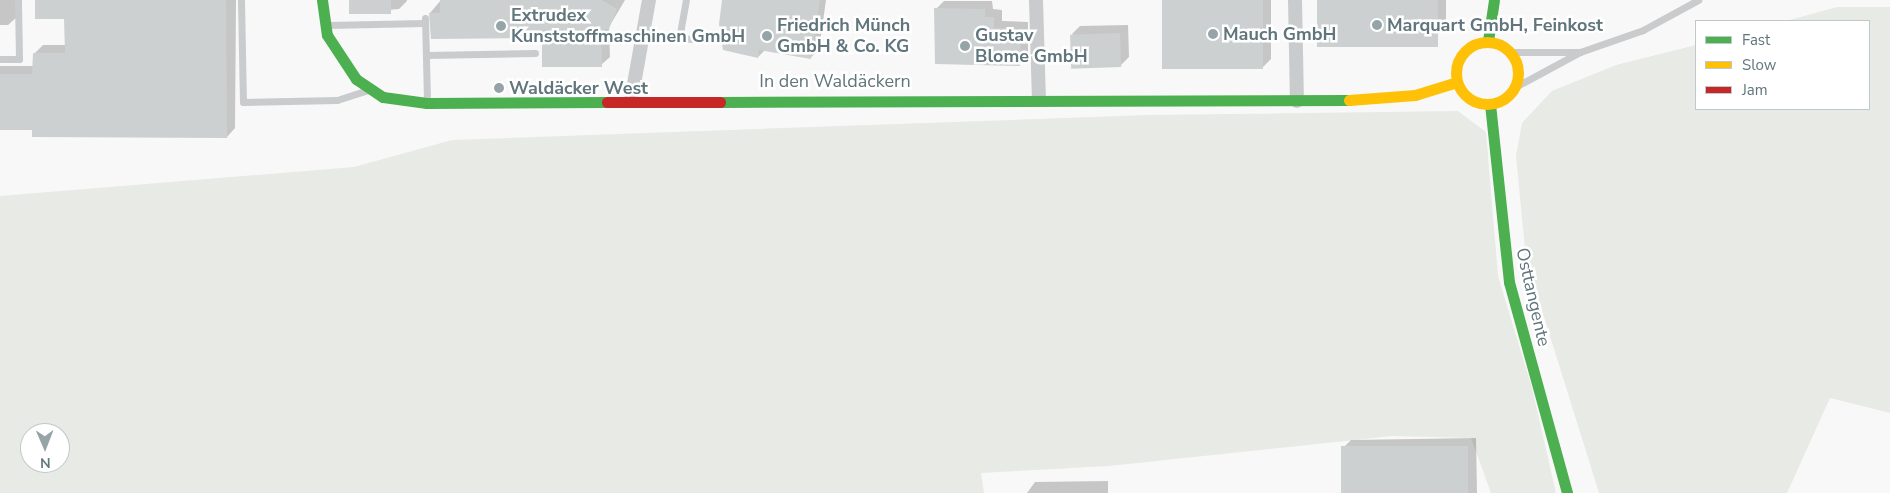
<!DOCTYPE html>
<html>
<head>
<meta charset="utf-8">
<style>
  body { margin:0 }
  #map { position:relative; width:1890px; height:493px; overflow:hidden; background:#f8f8f8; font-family:"Nunito Sans",sans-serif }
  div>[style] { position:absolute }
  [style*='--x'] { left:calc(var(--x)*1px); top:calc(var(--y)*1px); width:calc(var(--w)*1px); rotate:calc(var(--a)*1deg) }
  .green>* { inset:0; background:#e8eae5 }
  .shadow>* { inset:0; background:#0003 }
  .building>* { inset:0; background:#cdd0d0; transform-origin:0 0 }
  .lane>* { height:7px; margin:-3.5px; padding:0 3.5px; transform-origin:3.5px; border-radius:3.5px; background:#c9cbcc }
  .street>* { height:14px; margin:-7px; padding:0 7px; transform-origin:7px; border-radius:7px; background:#c9cbcc }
  .fast>* { height:11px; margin:-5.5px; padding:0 5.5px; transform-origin:5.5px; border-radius:5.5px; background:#4caf50 }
  .slow>* { height:11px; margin:-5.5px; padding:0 5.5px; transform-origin:5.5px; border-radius:5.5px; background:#ffc107 }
  .slow>.ring { margin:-5.5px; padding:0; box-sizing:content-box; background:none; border:11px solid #ffc107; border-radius:50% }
  .jam>* { height:11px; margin:-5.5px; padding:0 5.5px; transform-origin:5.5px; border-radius:5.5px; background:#c62828 }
  .dots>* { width:14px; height:14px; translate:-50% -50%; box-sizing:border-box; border:2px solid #fff; border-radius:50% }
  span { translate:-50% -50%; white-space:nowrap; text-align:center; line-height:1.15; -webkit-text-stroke:5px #fff; paint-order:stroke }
  .poi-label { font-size:18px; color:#60767c; font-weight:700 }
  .left { translate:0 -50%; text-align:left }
  .street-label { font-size:18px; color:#60767c }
  .legend { position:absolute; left:1695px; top:20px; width:175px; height:90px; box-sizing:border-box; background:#fff; border:1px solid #bfc8cb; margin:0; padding:6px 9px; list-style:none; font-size:15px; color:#60767c }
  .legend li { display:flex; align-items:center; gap:10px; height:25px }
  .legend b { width:25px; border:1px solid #bfc8cb }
  .north { position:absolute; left:20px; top:423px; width:50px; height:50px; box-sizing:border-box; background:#fff; border:1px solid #bfc8cb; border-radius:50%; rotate:179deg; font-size:14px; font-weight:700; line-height:20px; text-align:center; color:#60767c }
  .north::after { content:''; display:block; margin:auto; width:18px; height:22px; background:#95a4a7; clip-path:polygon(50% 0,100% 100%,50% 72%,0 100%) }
</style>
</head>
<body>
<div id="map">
  <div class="green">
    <div style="clip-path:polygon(1837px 7px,1890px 7px,1890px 413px,1830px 398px,1787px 493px,1599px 493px,1526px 259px,1516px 156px,1522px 123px,1552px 91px,1616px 65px,1696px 45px,1696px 109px,1869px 109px,1869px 21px,1786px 21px)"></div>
    <div style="clip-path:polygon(evenodd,1458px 111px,1486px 132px,1498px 276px,1532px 388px,1556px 493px,1491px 493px,1471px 438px,1392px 436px,1109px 466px,981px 473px,984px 493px,0 493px,0 196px,354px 167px,452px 140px,1148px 115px,1458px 111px,30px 433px,60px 433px,60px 463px,30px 463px,30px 433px)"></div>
  </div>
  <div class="shadow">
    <div style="clip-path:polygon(0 0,17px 0,17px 17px,8px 25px,0 25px)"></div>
    <div style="clip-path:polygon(36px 0,236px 0,235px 128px,227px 137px,0 129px,0 66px,34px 66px,35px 53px,43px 45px,66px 45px,65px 18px)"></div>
    <div style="clip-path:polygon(350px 0,407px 0,407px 1px,399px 9px,350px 13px)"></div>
    <div style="clip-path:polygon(441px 0,625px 0,609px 27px,610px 57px,601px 65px,544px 37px,430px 13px)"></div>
    <div style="clip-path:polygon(726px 0,826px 0,819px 50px,810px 58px,765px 50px,758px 57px,724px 49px)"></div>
    <div style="clip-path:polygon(1163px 0,1271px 0,1271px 59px,1263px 67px)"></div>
    <div style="clip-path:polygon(1318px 0,1446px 0,1446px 20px,1432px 44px)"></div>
    <div style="clip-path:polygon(944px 1px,992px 1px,993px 9px,1002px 10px,1002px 21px,1028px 22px,1028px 57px,1020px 64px,936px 9px)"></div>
    <div style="clip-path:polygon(1128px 25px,1129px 57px,1120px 66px,1072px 34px,1080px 26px)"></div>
    <div style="clip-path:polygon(1476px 438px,1477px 493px,1343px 493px,1343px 448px,1351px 440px)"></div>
    <div style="clip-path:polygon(1108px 481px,1108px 493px,1027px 493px,1035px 482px)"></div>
  </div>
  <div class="building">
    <div style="clip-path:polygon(35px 0,226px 0,227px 138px,32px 137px,32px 130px,0 130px,0 74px,32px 74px,33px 53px,65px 53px,64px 19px,35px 19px)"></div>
    <div style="left:349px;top:0;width:42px;height:14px"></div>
    <div style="clip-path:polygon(440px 0,602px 0,617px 9px,609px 29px,601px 30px,602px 67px,542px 67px,542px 38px,431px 39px,429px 13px,440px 13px)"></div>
    <div style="clip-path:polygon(722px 0,820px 0,811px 59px,759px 50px,758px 58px,723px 50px,719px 24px)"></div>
    <div style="left:1162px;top:0;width:101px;height:69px"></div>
    <div style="left:1317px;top:0;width:121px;height:47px"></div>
    <div style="clip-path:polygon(934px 8px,985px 9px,985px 17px,994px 17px,994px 28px,1021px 29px,1020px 66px,935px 64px)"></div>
    <div style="left:1120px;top:33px;width:34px;height:50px;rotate:88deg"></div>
    <div style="left:1468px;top:446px;width:47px;height:127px;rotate:90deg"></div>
  </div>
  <div class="lane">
    <div style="--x:241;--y:0;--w:102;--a:88.9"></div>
    <div style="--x:243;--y:102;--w:94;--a:-1.2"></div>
    <div style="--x:337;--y:100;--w:33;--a:-18"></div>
    <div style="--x:425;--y:18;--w:84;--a:88.6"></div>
    <div style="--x:327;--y:25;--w:98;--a:-1.2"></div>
    <div style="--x:643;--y:36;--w:67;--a:3.4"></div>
    <div style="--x:679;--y:39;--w:40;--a:-80"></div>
    <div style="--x:1511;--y:52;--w:69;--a:0"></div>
    <div style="--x:426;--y:55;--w:109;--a:-1.1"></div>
    <div style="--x:0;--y:59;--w:19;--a:0"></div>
    <div style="--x:19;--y:59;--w:59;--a:-91"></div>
    <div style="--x:1515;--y:87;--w:74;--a:-28.3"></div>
    <div style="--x:1580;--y:52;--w:67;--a:-19.2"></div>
    <div style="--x:1643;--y:30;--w:63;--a:-28.6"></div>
  </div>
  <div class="street">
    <div style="--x:1036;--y:0;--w:100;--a:88.3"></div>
    <div style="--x:1295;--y:0;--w:101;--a:88.9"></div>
    <div style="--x:631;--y:101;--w:103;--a:-79.9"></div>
  </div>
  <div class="fast">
    <div style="--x:322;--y:0;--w:35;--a:82"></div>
    <div style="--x:327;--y:35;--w:53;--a:56.6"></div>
    <div style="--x:356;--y:79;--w:32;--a:34"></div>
    <div style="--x:383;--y:97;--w:44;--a:7.8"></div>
    <div style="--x:427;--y:103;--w:180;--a:-0.3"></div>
    <div style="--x:1488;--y:41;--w:41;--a:-81.7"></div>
    <div style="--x:720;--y:102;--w:629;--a:-0.18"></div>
    <div style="--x:1490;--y:104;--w:179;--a:83.9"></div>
    <div style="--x:1509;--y:282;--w:219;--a:74.6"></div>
  </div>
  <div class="slow">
    <div class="ring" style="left:1456px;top:42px;width:51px;height:51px"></div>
    <div style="--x:1349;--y:100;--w:66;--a:-4.3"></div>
    <div style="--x:1415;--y:95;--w:44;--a:-17.2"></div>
  </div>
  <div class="jam">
    <div style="--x:607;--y:102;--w:113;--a:0"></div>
  </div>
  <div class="dots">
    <div style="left:1377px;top:25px;background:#95a4a7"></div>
    <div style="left:501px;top:26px;background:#95a4a7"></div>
    <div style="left:1213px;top:34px;background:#95a4a7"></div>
    <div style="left:767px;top:36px;background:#95a4a7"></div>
    <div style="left:965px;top:46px;background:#95a4a7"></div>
    <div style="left:499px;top:88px;background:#95a4a7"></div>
  </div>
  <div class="poi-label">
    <span class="left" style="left:511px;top:26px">Extrudex<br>Kunststoffmaschinen GmbH</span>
    <span class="left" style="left:1387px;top:25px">Marquart GmbH, Feinkost</span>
    <span class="left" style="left:777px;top:36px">Friedrich Münch<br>GmbH &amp; Co. KG</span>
    <span class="left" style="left:1223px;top:34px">Mauch GmbH</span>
    <span class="left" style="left:975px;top:46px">Gustav<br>Blome GmbH</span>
    <span class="left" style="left:509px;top:88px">Waldäcker West</span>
  </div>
  <div class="street-label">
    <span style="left:835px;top:81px">In den Waldäckern</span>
    <span style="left:1533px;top:297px;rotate:77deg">Osttangente</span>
  </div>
  <ul class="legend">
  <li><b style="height:6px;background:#4caf50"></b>Fast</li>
  <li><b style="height:6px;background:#ffc107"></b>Slow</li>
  <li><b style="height:6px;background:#c62828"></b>Jam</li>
  </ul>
  <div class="north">N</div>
</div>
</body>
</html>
